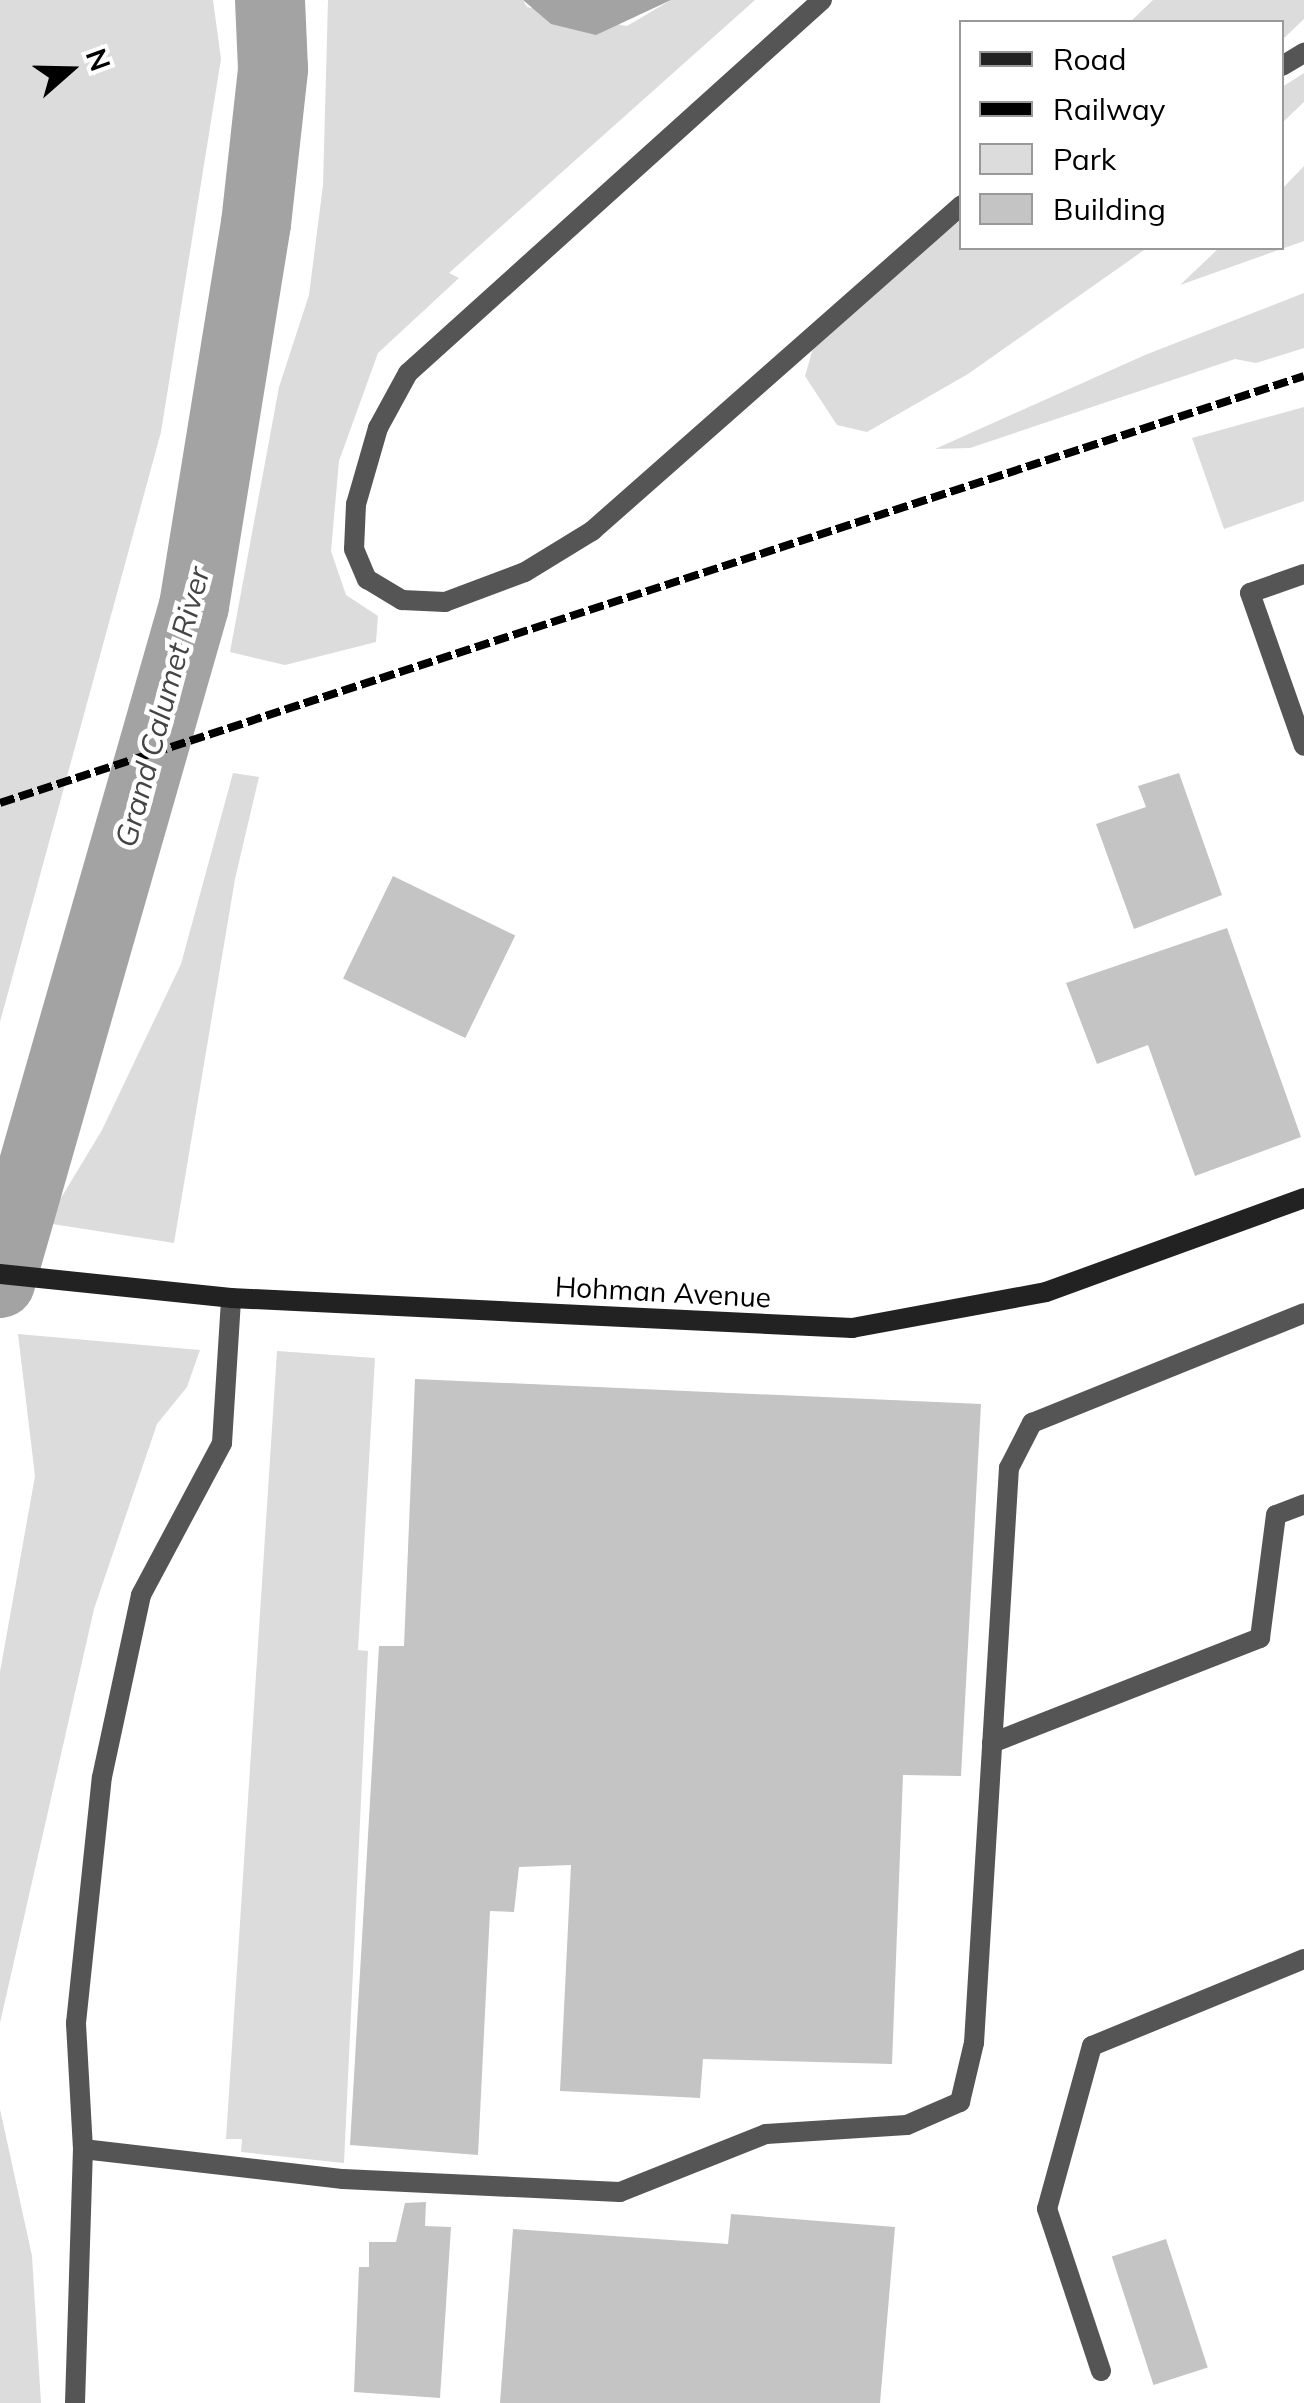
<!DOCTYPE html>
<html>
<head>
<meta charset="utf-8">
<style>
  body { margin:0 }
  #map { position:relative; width:1304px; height:2403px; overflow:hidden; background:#fff; font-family:Mulish,sans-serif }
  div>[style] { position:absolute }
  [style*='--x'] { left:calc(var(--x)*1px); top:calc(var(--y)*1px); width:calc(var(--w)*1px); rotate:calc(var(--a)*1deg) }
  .green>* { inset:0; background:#dcdcdc }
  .water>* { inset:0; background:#a3a3a3 }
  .river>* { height:70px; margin:-35px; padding:0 35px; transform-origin:35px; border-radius:35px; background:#a3a3a3 }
  .building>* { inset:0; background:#c4c4c4; transform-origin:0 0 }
  .lane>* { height:20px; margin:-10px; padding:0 10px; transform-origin:10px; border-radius:10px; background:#555 }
  .street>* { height:20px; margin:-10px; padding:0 10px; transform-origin:10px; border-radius:10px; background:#555 }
  .secondary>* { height:20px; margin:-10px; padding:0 10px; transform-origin:10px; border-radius:10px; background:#222 }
  .rail>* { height:8px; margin-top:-4px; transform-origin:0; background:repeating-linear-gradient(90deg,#000 0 15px,transparent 0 20px) }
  span { translate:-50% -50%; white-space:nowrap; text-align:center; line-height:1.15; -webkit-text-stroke:9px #fff; paint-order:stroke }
  .street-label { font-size:28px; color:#000 }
  .water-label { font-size:30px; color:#444; font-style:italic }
  .legend { position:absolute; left:959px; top:20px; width:325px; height:230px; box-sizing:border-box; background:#fff; border:2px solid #999; margin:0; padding:12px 18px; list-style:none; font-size:30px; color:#000 }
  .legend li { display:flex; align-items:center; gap:20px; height:50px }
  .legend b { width:50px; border:2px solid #999 }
  .north { position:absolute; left:20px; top:20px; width:100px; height:100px; -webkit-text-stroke:8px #fff; paint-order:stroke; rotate:70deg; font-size:28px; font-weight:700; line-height:40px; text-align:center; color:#000 }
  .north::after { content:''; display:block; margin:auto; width:35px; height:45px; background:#000; clip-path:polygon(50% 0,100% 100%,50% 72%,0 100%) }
</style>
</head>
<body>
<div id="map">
  <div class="green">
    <div style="clip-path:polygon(0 0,213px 0,221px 59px,161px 432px,0 1022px)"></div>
    <div style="clip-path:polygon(328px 0,523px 0,527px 7px,627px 26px,671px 0,755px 0,449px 273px,459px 278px,378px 353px,339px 461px,331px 551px,346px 595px,378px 616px,376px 642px,285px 665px,230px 652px,279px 387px,309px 295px,323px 185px)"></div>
    <div style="clip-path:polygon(1153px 0,1304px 0,1304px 19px,1282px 40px,1282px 22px,1130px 22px)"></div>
    <div style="clip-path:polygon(1304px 73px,1304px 102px,1282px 123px,1282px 87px)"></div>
    <div style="clip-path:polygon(1304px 166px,1304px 241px,1180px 285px,1219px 248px,1282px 248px,1282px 189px)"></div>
    <div style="clip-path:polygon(961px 220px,962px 248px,1147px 248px,968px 374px,867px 432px,837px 425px,805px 376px,816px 338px)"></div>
    <div style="clip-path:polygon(1304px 293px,1304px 348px,1256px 363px,1235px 359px,970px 448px,935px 449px,1145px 355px)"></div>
    <div style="clip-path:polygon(1304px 407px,1304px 501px,1224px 529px,1192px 438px)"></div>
    <div style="clip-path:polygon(233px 773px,259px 777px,235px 879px,174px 1243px,46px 1223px,102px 1130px,181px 964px)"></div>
    <div style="clip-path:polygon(18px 1334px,200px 1350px,187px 1387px,157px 1424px,94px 1609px,0 2023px,0 1672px,35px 1476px)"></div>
    <div style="clip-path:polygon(277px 1351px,375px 1358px,358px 1650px,368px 1651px,344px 2163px,241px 2152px,242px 2139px,226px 2139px)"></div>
    <div style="clip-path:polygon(0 2109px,32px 2256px,41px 2403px,0 2403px)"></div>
  </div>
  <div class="water">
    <div style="clip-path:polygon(523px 0,671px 0,596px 35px,551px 24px)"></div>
  </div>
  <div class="river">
    <div style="--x:0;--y:1283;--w:704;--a:-74.01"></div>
    <div style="--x:194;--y:606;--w:387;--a:-80.8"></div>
    <div style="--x:256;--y:224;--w:156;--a:-83.7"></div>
    <div style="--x:273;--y:69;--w:69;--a:-92.5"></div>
  </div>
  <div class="building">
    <div style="clip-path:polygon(1179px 773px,1222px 895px,1134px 929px,1096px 824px,1146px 807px,1138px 786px)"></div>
    <div style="left:393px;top:876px;width:136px;height:114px;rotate:26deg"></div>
    <div style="clip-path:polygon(1227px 928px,1301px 1137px,1195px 1176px,1148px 1045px,1097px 1064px,1066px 983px)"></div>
    <div style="clip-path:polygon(415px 1379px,981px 1404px,961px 1776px,903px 1775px,892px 2064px,703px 2059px,700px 2098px,560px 2091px,571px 1865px,519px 1867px,514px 1912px,490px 1911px,478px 2155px,350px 2145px,379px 1646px,404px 1646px)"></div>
    <div style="clip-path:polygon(426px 2202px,425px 2226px,451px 2227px,440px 2398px,354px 2392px,359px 2267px,369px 2267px,369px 2242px,396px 2242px,405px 2203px)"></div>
    <div style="clip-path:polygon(731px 2214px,895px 2227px,880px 2403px,500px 2403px,513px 2229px,728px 2244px)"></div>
    <div style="left:1166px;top:2239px;width:135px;height:57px;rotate:72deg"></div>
  </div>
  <div class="lane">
    <div style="--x:822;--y:0;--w:557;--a:137.98"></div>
    <div style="--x:408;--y:373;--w:63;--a:118.6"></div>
    <div style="--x:378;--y:428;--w:79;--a:106.1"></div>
    <div style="--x:356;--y:504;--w:45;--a:92.5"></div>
    <div style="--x:354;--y:549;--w:33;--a:67"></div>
    <div style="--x:367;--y:579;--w:41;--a:31"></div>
    <div style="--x:402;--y:600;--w:43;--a:2.7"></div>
    <div style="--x:445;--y:602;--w:85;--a:-20.6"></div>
    <div style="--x:525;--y:572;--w:79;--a:-31.5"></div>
    <div style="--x:592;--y:531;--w:493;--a:-41.4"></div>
    <div style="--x:1282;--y:66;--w:26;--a:-31"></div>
    <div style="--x:992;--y:1743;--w:288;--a:-21.4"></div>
    <div style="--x:1260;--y:1638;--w:124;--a:-82.6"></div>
    <div style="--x:1276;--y:1515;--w:30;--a:-21"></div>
    <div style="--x:83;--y:2149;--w:126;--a:-93.2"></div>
    <div style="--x:76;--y:2023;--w:247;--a:-84"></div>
    <div style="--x:102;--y:1777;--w:186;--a:-77.9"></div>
    <div style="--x:141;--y:1595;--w:172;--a:-61.9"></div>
    <div style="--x:222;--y:1443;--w:145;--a:-86.4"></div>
    <div style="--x:1101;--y:2371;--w:171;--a:-108.4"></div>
    <div style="--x:1047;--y:2209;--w:169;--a:-74.6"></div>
    <div style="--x:1092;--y:2046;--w:229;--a:-22.3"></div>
    <div style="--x:75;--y:2403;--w:254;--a:-88.2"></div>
    <div style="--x:83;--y:2149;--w:262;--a:6.6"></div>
    <div style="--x:343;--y:2179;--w:277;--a:2.7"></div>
    <div style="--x:620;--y:2192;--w:157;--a:-21.7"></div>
    <div style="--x:766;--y:2134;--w:141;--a:-3.7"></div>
    <div style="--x:907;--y:2125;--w:58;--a:-23.5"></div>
    <div style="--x:960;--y:2102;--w:61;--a:-76.7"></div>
    <div style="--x:974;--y:2043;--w:576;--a:-86.52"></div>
    <div style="--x:1009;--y:1468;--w:51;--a:-62.9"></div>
    <div style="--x:1032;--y:1423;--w:293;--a:-22"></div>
  </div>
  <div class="street">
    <div style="--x:1304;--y:574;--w:57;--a:160.6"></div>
    <div style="--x:1250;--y:593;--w:162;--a:70.6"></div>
  </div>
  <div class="secondary">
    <div style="--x:0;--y:1274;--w:232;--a:5.9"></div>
    <div style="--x:231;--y:1298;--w:622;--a:2.77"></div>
    <div style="--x:852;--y:1328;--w:197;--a:-10.5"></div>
    <div style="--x:1046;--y:1292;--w:275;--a:-20"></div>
  </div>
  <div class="rail">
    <div style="--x:0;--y:803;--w:1372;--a:-18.13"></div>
  </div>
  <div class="street-label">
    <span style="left:663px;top:1292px;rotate:3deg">Hohman Avenue</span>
  </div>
  <div class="water-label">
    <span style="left:162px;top:707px;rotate:-75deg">Grand Calumet River</span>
  </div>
  <ul class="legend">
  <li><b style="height:12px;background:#222"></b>Road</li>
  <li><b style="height:12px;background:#000"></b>Railway</li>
  <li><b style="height:28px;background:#dcdcdc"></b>Park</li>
  <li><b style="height:28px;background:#c4c4c4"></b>Building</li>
  </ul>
  <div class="north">N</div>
</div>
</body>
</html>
